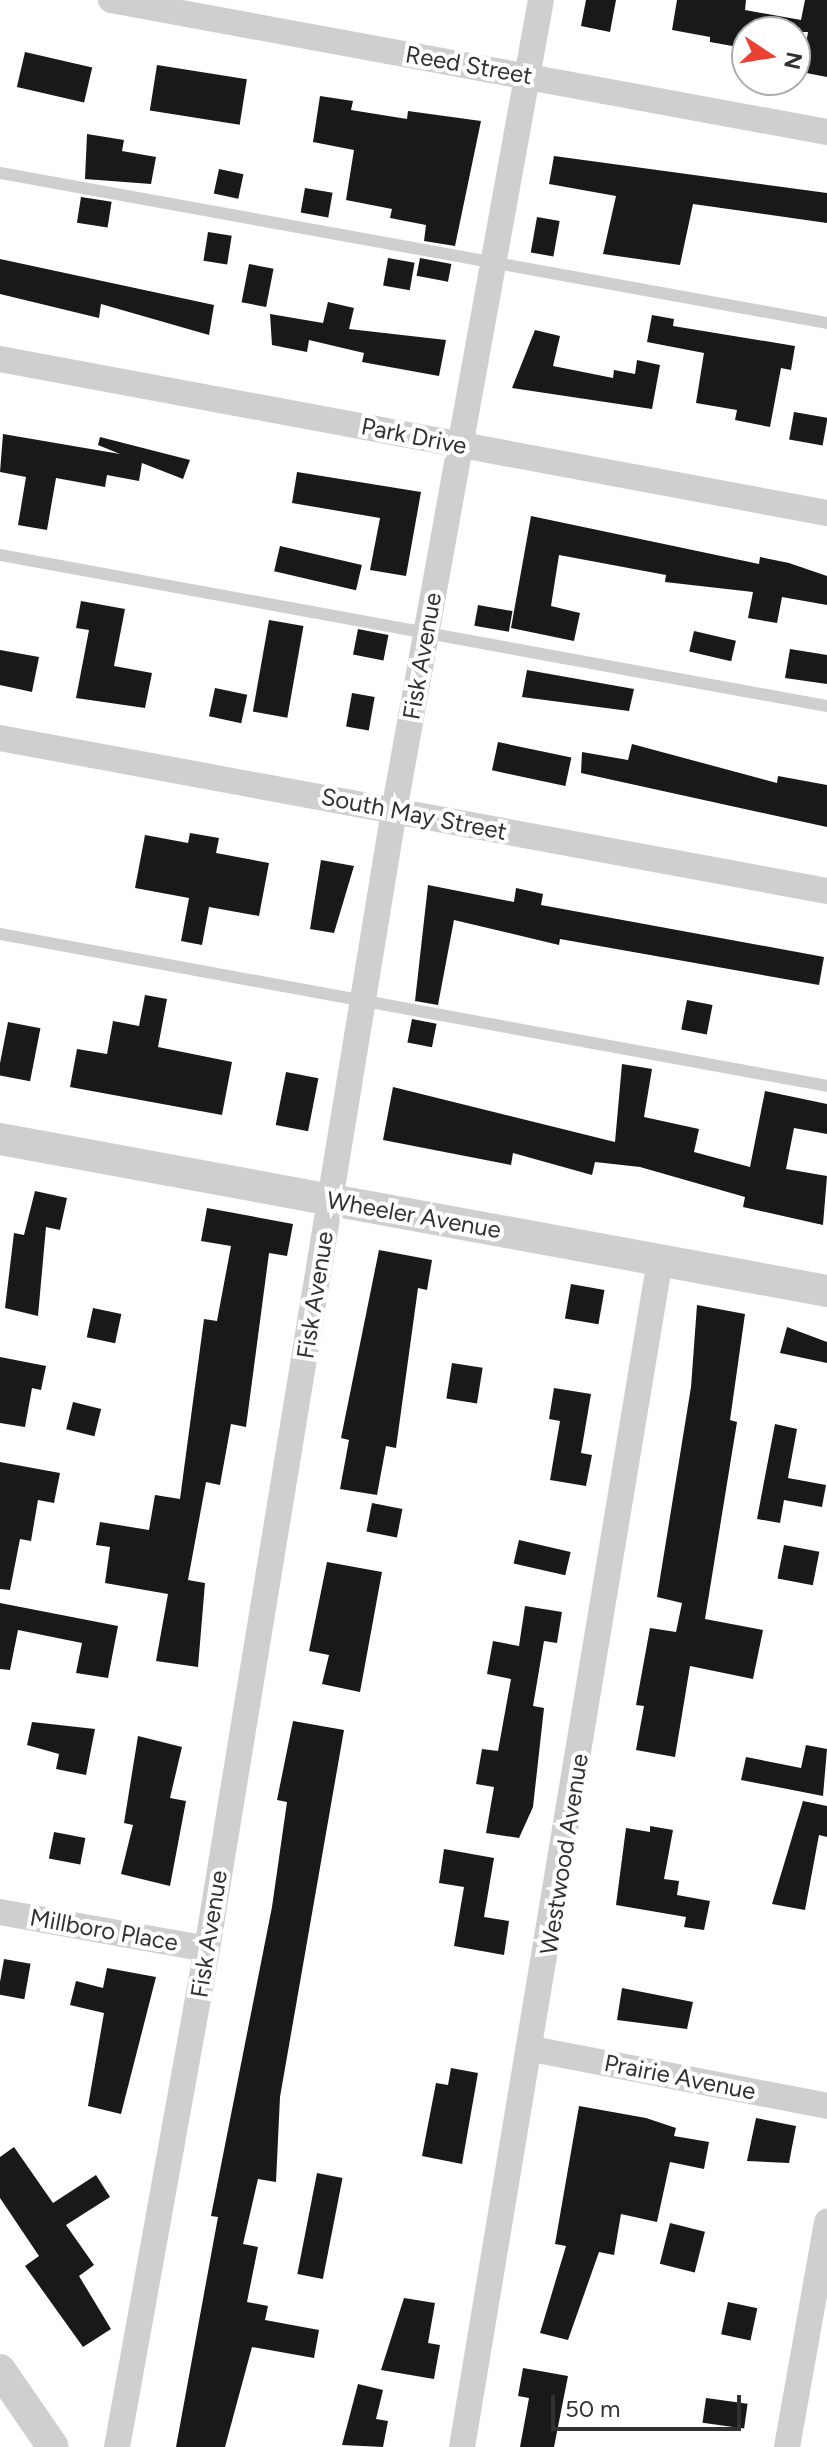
<!DOCTYPE html>
<html>
<head>
<meta charset="utf-8">
<style>
  body { margin:0 }
  #map { position:relative; width:827px; height:2447px; overflow:hidden; background:#fff; font-family:Figtree,sans-serif }
  div>[style] { position:absolute }
  [style*='--x'] { left:calc(var(--x)*1px); top:calc(var(--y)*1px); width:calc(var(--w)*1px); rotate:calc(var(--a)*1deg) }
  .building>* { inset:0; background:#191919; transform-origin:0 0 }
  .service>* { height:12px; margin:-6px; padding:0 6px; transform-origin:6px; border-radius:6px; background:#cfcfcf }
  .minor>* { height:26px; margin:-13px; padding:0 13px; transform-origin:13px; border-radius:13px; background:#cfcfcf }
  .tertiary>* { height:32px; margin:-16px; padding:0 16px; transform-origin:16px; border-radius:16px; background:#cfcfcf }
  span { translate:-50% -50%; white-space:nowrap; text-align:center; line-height:1.15; -webkit-text-stroke:8px #fff; paint-order:stroke }
  .street-label { font-size:24px; color:#323232 }
  .north { position:absolute; left:731px; top:16px; width:80px; height:80px; box-sizing:border-box; background:#fff; border:2px solid #adadad; border-radius:50%; rotate:102deg; font-size:22px; font-weight:700; line-height:32px; text-align:center; color:#323232 }
  .north::after { content:''; display:block; margin:auto; width:28px; height:36px; background:#ea4232; clip-path:polygon(50% 0,100% 100%,50% 72%,0 100%) }
  .scale { position:absolute; left:551px; top:2395px; width:190px; height:36px; box-sizing:border-box; border:4px solid #323232; border-top:0; padding-left:10px; font-size:24px; line-height:28px; white-space:nowrap; color:#323232; -webkit-text-stroke:6px #fff; paint-order:stroke }
</style>
</head>
<body>
<div id="map">
  <div class="building">
    <div style="clip-path:polygon(586px 0,616px 0,610px 32px,581px 26px)"></div>
    <div style="clip-path:polygon(677px 0,746px 0,745px 10px,801px 20px,805px 0,827px 0,827px 77px,801px 72px,808px 32px,741px 32px,738px 47px,710px 42px,710px 37px,672px 30px)"></div>
    <div style="left:25px;top:52px;width:69px;height:36px;rotate:13deg"></div>
    <div style="left:157px;top:65px;width:91px;height:46px;rotate:9deg"></div>
    <div style="clip-path:polygon(320px 96px,353px 101px,351px 110px,407px 119px,408px 111px,481px 121px,455px 246px,424px 241px,426px 225px,390px 218px,392px 209px,346px 200px,354px 150px,313px 142px)"></div>
    <div style="clip-path:polygon(87px 134px,124px 140px,122px 151px,156px 157px,151px 184px,85px 179px)"></div>
    <div style="clip-path:polygon(554px 156px,827px 193px,827px 223px,693px 204px,680px 265px,603px 254px,616px 196px,549px 184px)"></div>
    <div style="left:219px;top:169px;width:25px;height:25px;rotate:12deg"></div>
    <div style="left:305px;top:188px;width:28px;height:25px;rotate:10deg"></div>
    <div style="left:81px;top:197px;width:31px;height:26px;rotate:9deg"></div>
    <div style="left:537px;top:217px;width:23px;height:36px;rotate:10deg"></div>
    <div style="left:208px;top:232px;width:24px;height:29px;rotate:9deg"></div>
    <div style="left:388px;top:258px;width:27px;height:28px;rotate:10deg"></div>
    <div style="left:420px;top:258px;width:32px;height:18px;rotate:11deg"></div>
    <div style="clip-path:polygon(0 259px,214px 305px,209px 335px,101px 304px,99px 318px,0 294px)"></div>
    <div style="left:249px;top:264px;width:25px;height:39px;rotate:11deg"></div>
    <div style="clip-path:polygon(328px 302px,354px 308px,349px 329px,446px 340px,439px 376px,362px 362px,364px 353px,309px 340px,307px 352px,272px 345px,270px 314px,323px 323px)"></div>
    <div style="clip-path:polygon(652px 315px,674px 319px,673px 326px,795px 346px,791px 370px,781px 368px,770px 427px,735px 420px,737px 410px,696px 403px,704px 353px,647px 342px)"></div>
    <div style="clip-path:polygon(535px 330px,560px 336px,553px 366px,613px 378px,614px 370px,635px 374px,637px 360px,660px 365px,652px 409px,512px 388px)"></div>
    <div style="left:794px;top:412px;width:34px;height:28px;rotate:10deg"></div>
    <div style="clip-path:polygon(3px 434px,120px 454px,98px 445px,100px 437px,190px 460px,183px 479px,142px 463px,139px 481px,107px 475px,105px 487px,56px 478px,47px 530px,18px 525px,26px 477px,0 472px)"></div>
    <div style="clip-path:polygon(297px 472px,421px 492px,406px 576px,370px 570px,380px 518px,292px 503px)"></div>
    <div style="clip-path:polygon(531px 516px,759px 564px,760px 557px,789px 563px,827px 576px,827px 605px,782px 597px,777px 623px,748px 618px,753px 592px,665px 582px,666px 575px,559px 555px,551px 606px,580px 613px,574px 641px,511px 628px)"></div>
    <div style="left:280px;top:546px;width:84px;height:26px;rotate:13deg"></div>
    <div style="clip-path:polygon(81px 601px,125px 609px,114px 666px,152px 673px,145px 708px,76px 698px,89px 630px,76px 628px)"></div>
    <div style="left:478px;top:605px;width:35px;height:21px;rotate:10deg"></div>
    <div style="left:269px;top:620px;width:35px;height:93px;rotate:10deg"></div>
    <div style="left:358px;top:629px;width:31px;height:26px;rotate:11deg"></div>
    <div style="left:694px;top:631px;width:43px;height:21px;rotate:13deg"></div>
    <div style="clip-path:polygon(790px 649px,827px 655px,827px 684px,785px 678px)"></div>
    <div style="clip-path:polygon(0 650px,39px 657px,32px 692px,0 685px)"></div>
    <div style="clip-path:polygon(527px 670px,634px 689px,629px 711px,522px 697px)"></div>
    <div style="left:215px;top:688px;width:33px;height:29px;rotate:12deg"></div>
    <div style="left:352px;top:693px;width:23px;height:34px;rotate:10deg"></div>
    <div style="left:498px;top:742px;width:75px;height:29px;rotate:12deg"></div>
    <div style="clip-path:polygon(632px 744px,777px 783px,778px 776px,827px 785px,827px 827px,581px 773px,582px 752px,628px 760px)"></div>
    <div style="clip-path:polygon(190px 833px,219px 838px,216px 853px,269px 863px,259px 916px,209px 907px,202px 945px,181px 941px,189px 898px,135px 888px,145px 835px,188px 843px)"></div>
    <div style="clip-path:polygon(321px 860px,354px 866px,334px 933px,310px 929px)"></div>
    <div style="clip-path:polygon(428px 885px,514px 902px,516px 888px,543px 894px,541px 905px,824px 957px,819px 985px,560px 939px,559px 945px,454px 920px,438px 1005px,415px 1001px)"></div>
    <div style="clip-path:polygon(145px 995px,167px 999px,158px 1047px,232px 1062px,222px 1115px,70px 1087px,77px 1049px,107px 1054px,113px 1021px,139px 1026px)"></div>
    <div style="left:687px;top:1000px;width:26px;height:30px;rotate:11deg"></div>
    <div style="left:412px;top:1019px;width:25px;height:24px;rotate:11deg"></div>
    <div style="left:8px;top:1022px;width:33px;height:54px;rotate:11deg"></div>
    <div style="clip-path:polygon(622px 1064px,652px 1069px,644px 1117px,699px 1129px,694px 1152px,750px 1167px,765px 1091px,827px 1104px,827px 1134px,794px 1128px,786px 1169px,827px 1176px,823px 1225px,743px 1207px,745px 1197px,640px 1167px,595px 1162px,592px 1175px,513px 1153px,511px 1165px,383px 1140px,393px 1087px,615px 1142px)"></div>
    <div style="left:286px;top:1072px;width:33px;height:54px;rotate:11deg"></div>
    <div style="clip-path:polygon(35px 1191px,67px 1198px,60px 1230px,46px 1227px,38px 1316px,5px 1308px,14px 1233px,24px 1235px)"></div>
    <div style="clip-path:polygon(207px 1208px,293px 1224px,287px 1256px,269px 1253px,246px 1427px,231px 1424px,220px 1485px,206px 1482px,188px 1580px,205px 1583px,198px 1667px,156px 1661px,168px 1594px,105px 1583px,110px 1547px,96px 1545px,100px 1522px,149px 1530px,155px 1495px,180px 1499px,204px 1319px,217px 1321px,231px 1246px,201px 1241px)"></div>
    <div style="clip-path:polygon(379px 1250px,432px 1260px,427px 1290px,418px 1288px,396px 1448px,386px 1446px,377px 1495px,340px 1489px,349px 1440px,341px 1438px)"></div>
    <div style="left:571px;top:1284px;width:34px;height:35px;rotate:10deg"></div>
    <div style="clip-path:polygon(697px 1305px,745px 1314px,730px 1420px,737px 1422px,705px 1619px,763px 1630px,753px 1679px,690px 1666px,675px 1757px,636px 1750px,644px 1706px,636px 1705px,650px 1628px,676px 1632px,682px 1603px,657px 1597px,691px 1387px)"></div>
    <div style="left:93px;top:1308px;width:29px;height:30px;rotate:12deg"></div>
    <div style="clip-path:polygon(787px 1327px,827px 1342px,827px 1363px,780px 1353px)"></div>
    <div style="clip-path:polygon(0 1357px,46px 1366px,41px 1390px,32px 1388px,25px 1427px,0 1423px)"></div>
    <div style="left:452px;top:1363px;width:31px;height:36px;rotate:9deg"></div>
    <div style="clip-path:polygon(554px 1388px,591px 1394px,581px 1453px,592px 1455px,586px 1486px,550px 1480px,560px 1421px,549px 1419px)"></div>
    <div style="left:73px;top:1402px;width:29px;height:28px;rotate:14deg"></div>
    <div style="clip-path:polygon(775px 1424px,797px 1429px,788px 1478px,826px 1485px,822px 1507px,784px 1500px,780px 1523px,757px 1519px)"></div>
    <div style="clip-path:polygon(0 1462px,60px 1473px,54px 1503px,38px 1500px,31px 1541px,20px 1539px,10px 1590px,0 1589px)"></div>
    <div style="left:372px;top:1503px;width:31px;height:29px;rotate:11deg"></div>
    <div style="left:519px;top:1540px;width:53px;height:24px;rotate:13deg"></div>
    <div style="left:784px;top:1545px;width:36px;height:34px;rotate:11deg"></div>
    <div style="clip-path:polygon(327px 1562px,382px 1572px,360px 1692px,322px 1684px,329px 1655px,309px 1651px)"></div>
    <div style="clip-path:polygon(0 1603px,118px 1626px,108px 1678px,76px 1673px,82px 1643px,18px 1630px,10px 1670px,0 1669px)"></div>
    <div style="clip-path:polygon(525px 1606px,562px 1612px,557px 1643px,544px 1641px,533px 1706px,544px 1708px,533px 1807px,519px 1838px,486px 1833px,494px 1787px,476px 1784px,482px 1749px,498px 1751px,511px 1679px,487px 1674px,493px 1641px,519px 1646px)"></div>
    <div style="clip-path:polygon(293px 1721px,344px 1730px,280px 2097px,276px 2182px,258px 2179px,243px 2244px,258px 2247px,247px 2302px,268px 2306px,265px 2320px,319px 2330px,314px 2358px,252px 2347px,225px 2447px,176px 2447px,218px 2217px,211px 2216px,272px 1907px,287px 1802px,277px 1800px)"></div>
    <div style="clip-path:polygon(32px 1722px,95px 1729px,86px 1775px,56px 1769px,59px 1754px,27px 1745px)"></div>
    <div style="clip-path:polygon(138px 1736px,182px 1747px,170px 1798px,186px 1801px,170px 1886px,121px 1874px,133px 1825px,124px 1823px)"></div>
    <div style="clip-path:polygon(806px 1745px,827px 1749px,823px 1796px,741px 1780px,746px 1757px,801px 1768px)"></div>
    <div style="clip-path:polygon(803px 1801px,827px 1806px,827px 1837px,819px 1835px,805px 1910px,772px 1904px)"></div>
    <div style="clip-path:polygon(650px 1826px,673px 1830px,664px 1879px,679px 1881px,677px 1895px,710px 1901px,704px 1930px,684px 1927px,686px 1917px,616px 1905px,626px 1828px,650px 1832px)"></div>
    <div style="left:54px;top:1832px;width:32px;height:27px;rotate:11deg"></div>
    <div style="clip-path:polygon(444px 1849px,494px 1858px,484px 1917px,509px 1921px,504px 1955px,454px 1946px,464px 1887px,439px 1883px)"></div>
    <div style="left:4px;top:1959px;width:27px;height:36px;rotate:10deg"></div>
    <div style="clip-path:polygon(107px 1968px,156px 1977px,121px 2114px,88px 2106px,104px 2013px,70px 2005px,76px 1981px,103px 1988px)"></div>
    <div style="clip-path:polygon(622px 1988px,693px 2002px,687px 2029px,617px 2020px)"></div>
    <div style="clip-path:polygon(451px 2068px,478px 2073px,462px 2164px,422px 2156px,436px 2083px,448px 2085px)"></div>
    <div style="clip-path:polygon(579px 2106px,646px 2118px,676px 2128px,674px 2136px,709px 2142px,704px 2169px,670px 2162px,657px 2222px,621px 2214px,614px 2255px,599px 2252px,568px 2340px,540px 2333px,566px 2246px,555px 2244px)"></div>
    <div style="clip-path:polygon(756px 2118px,796px 2126px,789px 2163px,747px 2161px)"></div>
    <div style="clip-path:polygon(14px 2147px,53px 2203px,96px 2175px,110px 2197px,66px 2225px,94px 2265px,79px 2276px,111px 2329px,83px 2347px,25px 2266px,39px 2256px,0 2198px,0 2157px)"></div>
    <div style="left:317px;top:2173px;width:26px;height:103px;rotate:11deg"></div>
    <div style="left:670px;top:2223px;width:36px;height:42px;rotate:14deg"></div>
    <div style="clip-path:polygon(404px 2298px,435px 2303px,428px 2343px,440px 2345px,434px 2379px,381px 2370px)"></div>
    <div style="left:728px;top:2302px;width:30px;height:33px;rotate:12deg"></div>
    <div style="clip-path:polygon(523px 2368px,568px 2376px,554px 2447px,520px 2447px,529px 2398px,518px 2396px)"></div>
    <div style="clip-path:polygon(358px 2384px,383px 2390px,376px 2419px,388px 2421px,383px 2447px,342px 2445px)"></div>
    <div style="left:706px;top:2398px;width:42px;height:25px;rotate:8deg"></div>
  </div>
  <div class="service">
    <div style="--x:0;--y:173;--w:840;--a:10.28"></div>
    <div style="--x:0;--y:555;--w:841;--a:10.35"></div>
    <div style="--x:0;--y:934;--w:841;--a:10.41"></div>
  </div>
  <div class="minor">
    <div style="--x:111;--y:0;--w:728;--a:10.45"></div>
    <div style="--x:0;--y:359;--w:841;--a:10.55"></div>
    <div style="--x:0;--y:738;--w:841;--a:10.48"></div>
    <div style="--x:0;--y:1912;--w:210;--a:10.1"></div>
    <div style="--x:532;--y:2049;--w:300;--a:10.9"></div>
    <div style="--x:117;--y:2447;--w:506;--a:-79.76"></div>
    <div style="--x:207;--y:1949;--w:1153;--a:-80.67"></div>
    <div style="--x:394;--y:811;--w:824;--a:-79.73"></div>
    <div style="--x:462;--y:2447;--w:1203;--a:-80.53"></div>
    <div style="--x:787;--y:2447;--w:229;--a:-79.9"></div>
  </div>
  <div class="tertiary">
    <div style="--x:0;--y:1139;--w:841;--a:10.41"></div>
    <div style="--x:0;--y:2370;--w:93;--a:55.5"></div>
  </div>
  <div class="street-label">
    <span style="left:469px;top:65px;rotate:10deg">Reed Street</span>
    <span style="left:414px;top:436px;rotate:11deg">Park Drive</span>
    <span style="left:422px;top:656px;rotate:-80deg">Fisk Avenue</span>
    <span style="left:414px;top:814px;rotate:11deg">South May Street</span>
    <span style="left:414px;top:1215px;rotate:10deg">Wheeler Avenue</span>
    <span style="left:315px;top:1295px;rotate:-81deg">Fisk Avenue</span>
    <span style="left:564px;top:1854px;rotate:-81deg">Westwood Avenue</span>
    <span style="left:104px;top:1930px;rotate:10deg">Millboro Place</span>
    <span style="left:209px;top:1934px;rotate:-81deg">Fisk Avenue</span>
    <span style="left:680px;top:2077px;rotate:11deg">Prairie Avenue</span>
  </div>
  <div class="north">N</div>
  <div class="scale">50 m</div>
</div>
</body>
</html>
